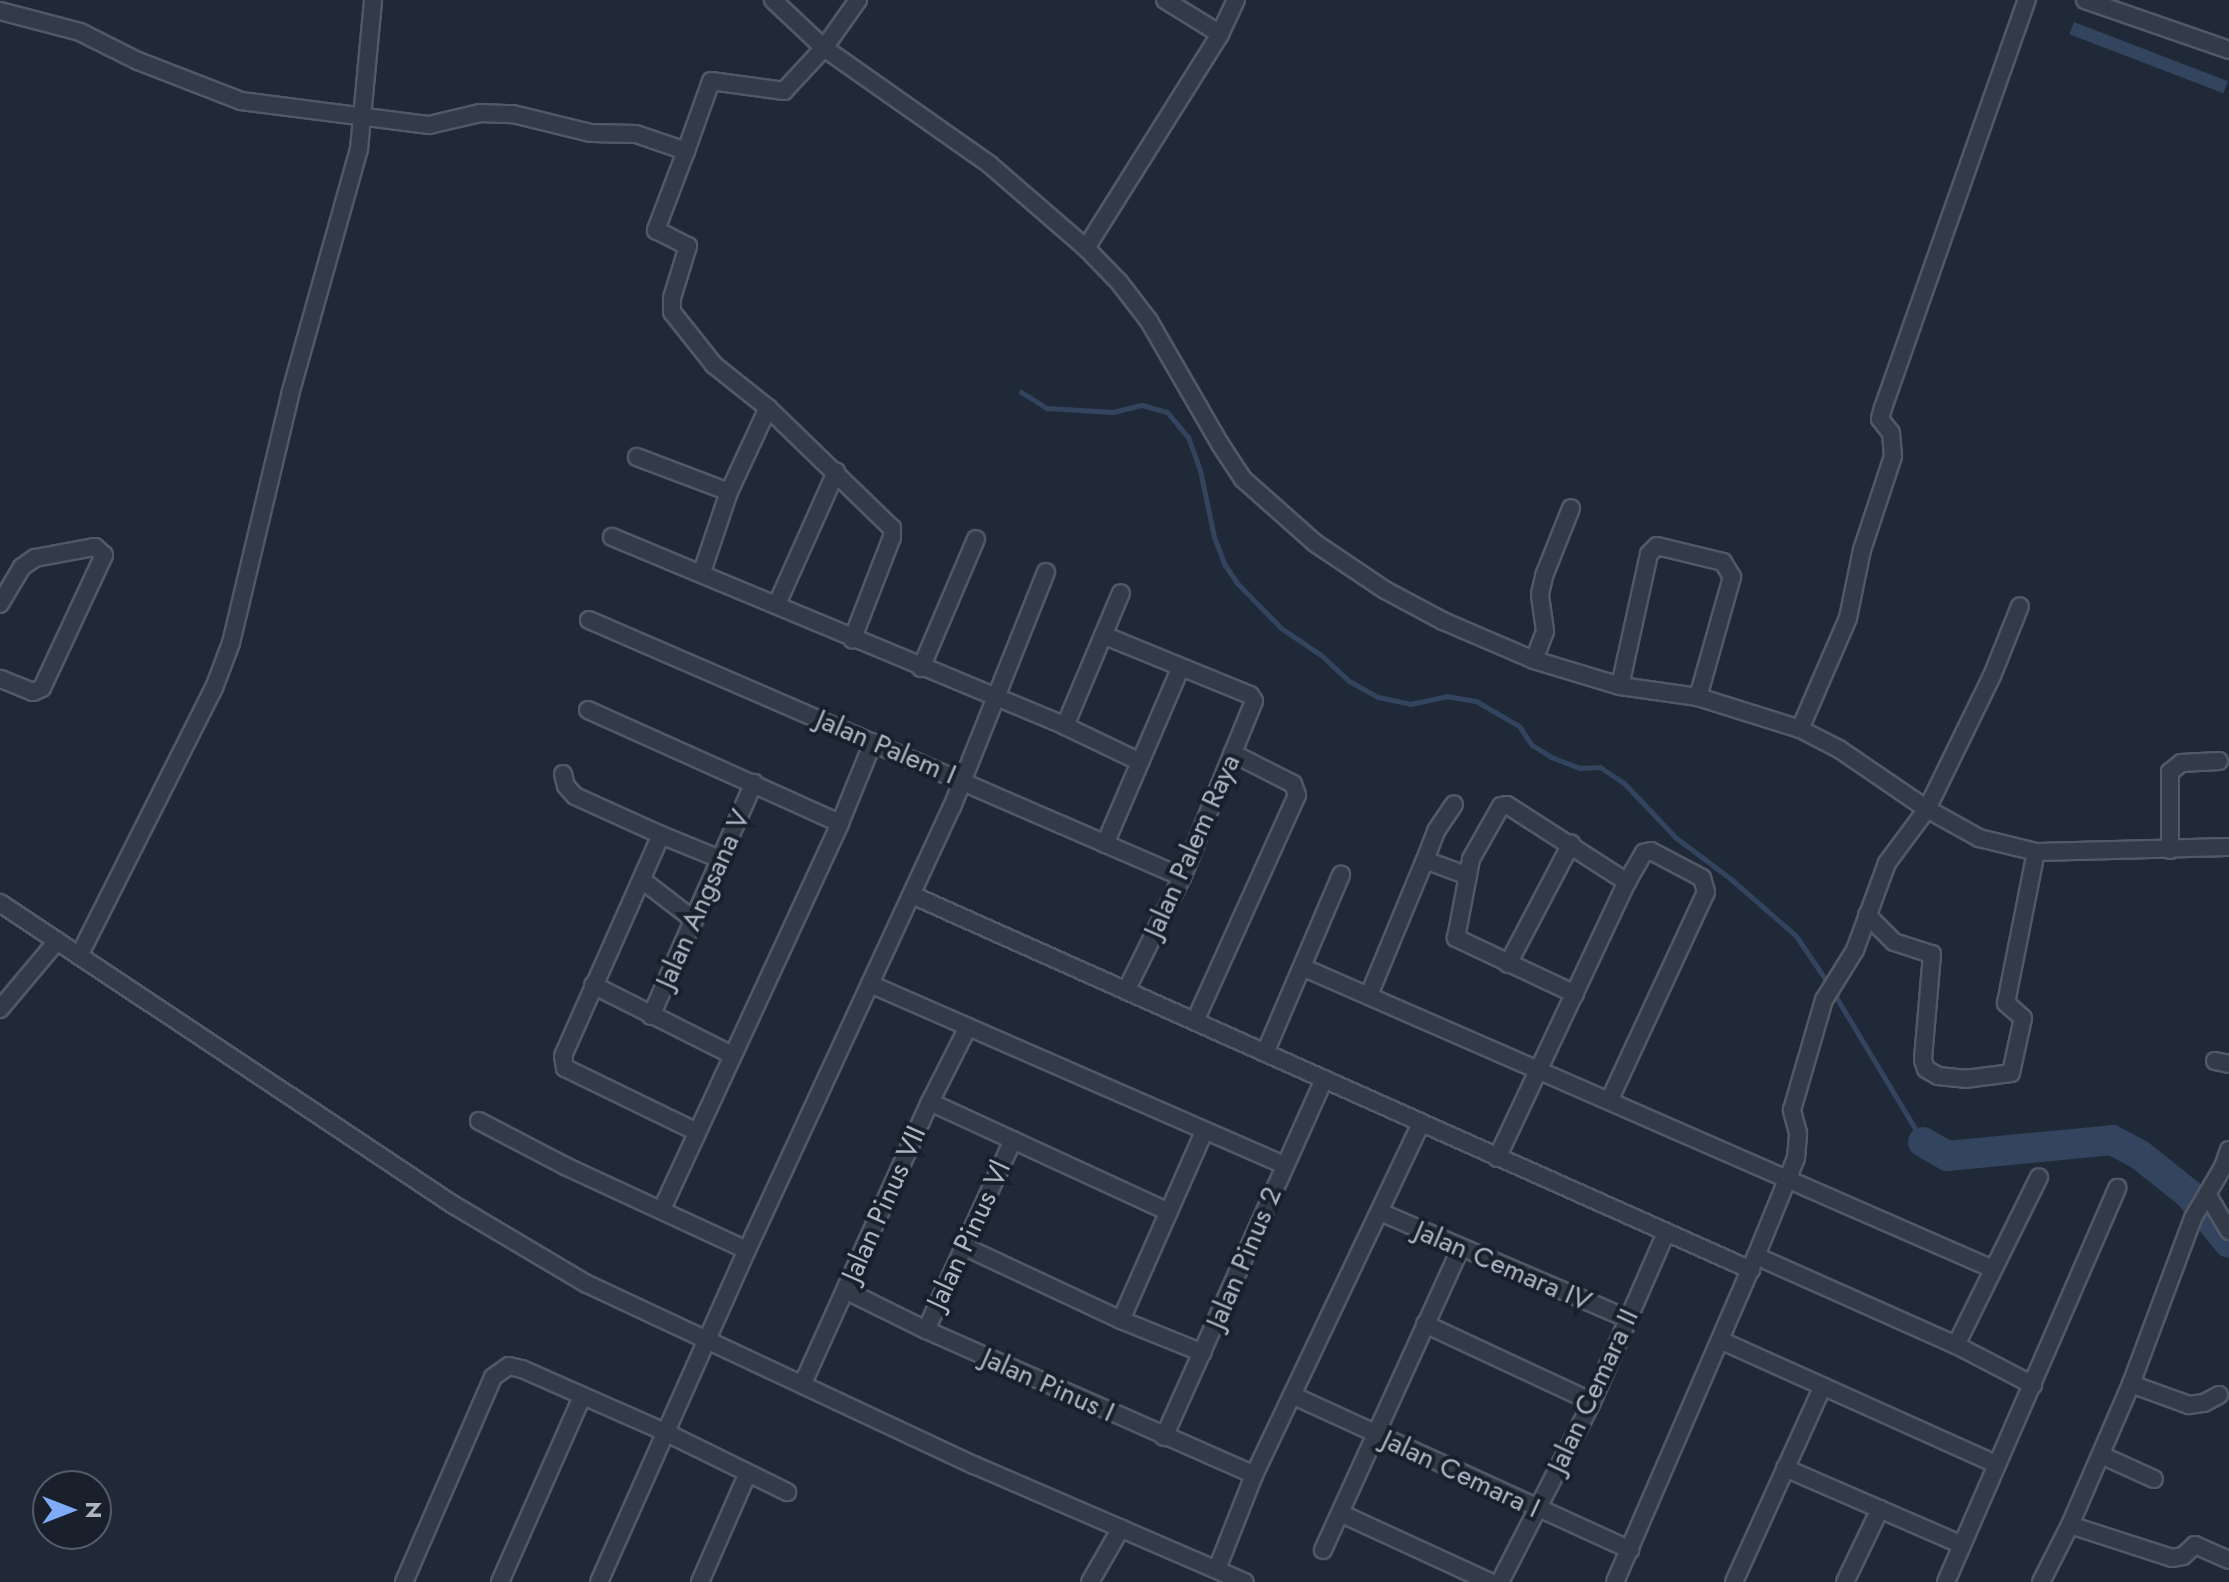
<!DOCTYPE html>
<html>
<head>
<meta charset="utf-8">
<style>
  body { margin:0 }
  #map { position:relative; width:2229px; height:1582px; overflow:hidden; background:#202937; font-family:Jost,sans-serif }
  div>[style] { position:absolute }
  [style*='--x'] { left:calc(var(--x)*1px); top:calc(var(--y)*1px); width:calc(var(--w)*1px); rotate:calc(var(--a)*1deg) }
  .water>* { inset:0; background:#33445f; transform-origin:0 0 }
  .stream>* { height:5px; margin:-2.5px; padding:0 2.5px; transform-origin:2.5px; border-radius:2.5px; background:#33445f }
  .river>* { height:30px; margin:-15px; padding:0 15px; transform-origin:15px; border-radius:15px; background:#33445f }
  .roads { filter:drop-shadow(2px 0 #515966) drop-shadow(-2px 0 #515966) drop-shadow(0 2px #515966) drop-shadow(0 -2px #515966) }
  .minor>* { height:16px; margin:-8px; padding:0 8px; transform-origin:8px; border-radius:8px; background:#333b48 }
  span { translate:-50% -50%; white-space:nowrap; text-align:center; line-height:1.15; -webkit-text-stroke:8px #19202c; paint-order:stroke }
  .street-label { font-size:28px; color:#aeb6c5 }
  .north { position:absolute; left:32px; top:1470px; width:80px; height:80px; box-sizing:border-box; background:#19202c; border:2px solid #555c69; border-radius:50%; rotate:90deg; font-size:22px; font-weight:700; line-height:32px; text-align:center; color:#aeb6c5 }
  .north::after { content:''; display:block; margin:auto; width:28px; height:36px; background:#7fabf8; clip-path:polygon(50% 0,100% 100%,50% 72%,0 100%) }
</style>
</head>
<body>
<div id="map">
  <div class="water">
    <div style="left:2074px;top:22px;width:165px;height:13px;rotate:21deg"></div>
  </div>
  <div class="stream">
    <div style="--x:1021;--y:392;--w:31;--a:32"></div>
    <div style="--x:1047;--y:408;--w:66;--a:3.5"></div>
    <div style="--x:1113;--y:412;--w:30;--a:-14"></div>
    <div style="--x:1142;--y:405;--w:26;--a:16"></div>
    <div style="--x:1167;--y:412;--w:33;--a:50"></div>
    <div style="--x:1188;--y:437;--w:35;--a:70"></div>
    <div style="--x:1200;--y:470;--w:68;--a:78.2"></div>
    <div style="--x:1214;--y:537;--w:30;--a:69"></div>
    <div style="--x:1225;--y:565;--w:22;--a:56"></div>
    <div style="--x:1237;--y:583;--w:63;--a:45.6"></div>
    <div style="--x:1281;--y:628;--w:48;--a:34"></div>
    <div style="--x:1321;--y:655;--w:38;--a:43"></div>
    <div style="--x:1349;--y:681;--w:33;--a:29"></div>
    <div style="--x:1378;--y:697;--w:33;--a:12"></div>
    <div style="--x:1410;--y:704;--w:38;--a:-12"></div>
    <div style="--x:1447;--y:696;--w:29;--a:10"></div>
    <div style="--x:1476;--y:701;--w:50;--a:30.2"></div>
    <div style="--x:1519;--y:726;--w:23;--a:56"></div>
    <div style="--x:1532;--y:745;--w:22;--a:32"></div>
    <div style="--x:1551;--y:757;--w:31;--a:21"></div>
    <div style="--x:1580;--y:768;--w:20;--a:-3"></div>
    <div style="--x:1600;--y:767;--w:29;--a:34"></div>
    <div style="--x:1624;--y:783;--w:74;--a:46.6"></div>
    <div style="--x:1675;--y:837;--w:70;--a:36.9"></div>
    <div style="--x:1731;--y:879;--w:86;--a:41.2"></div>
    <div style="--x:1796;--y:936;--w:57;--a:55.8"></div>
    <div style="--x:1833;--y:992;--w:175;--a:59"></div>
  </div>
  <div class="river">
    <div style="--x:1923;--y:1142;--w:28;--a:30"></div>
    <div style="--x:1947;--y:1156;--w:166;--a:-5.5"></div>
    <div style="--x:2112;--y:1140;--w:32;--a:28"></div>
    <div style="--x:2140;--y:1155;--w:63;--a:38.5"></div>
    <div style="--x:2189;--y:1194;--w:63;--a:50.8"></div>
  </div>
  <div class="roads">
    <div class="minor">
      <div style="--x:773;--y:0;--w:70;--a:43.3"></div>
      <div style="--x:824;--y:48;--w:202;--a:35.1"></div>
      <div style="--x:989;--y:164;--w:128;--a:40.9"></div>
      <div style="--x:1086;--y:248;--w:47;--a:45.9"></div>
      <div style="--x:1119;--y:282;--w:49;--a:52.4"></div>
      <div style="--x:1149;--y:321;--w:142;--a:60"></div>
      <div style="--x:1220;--y:444;--w:42;--a:56.7"></div>
      <div style="--x:1243;--y:479;--w:96;--a:41.6"></div>
      <div style="--x:1315;--y:543;--w:84;--a:33.9"></div>
      <div style="--x:1385;--y:590;--w:66;--a:28.1"></div>
      <div style="--x:1443;--y:621;--w:99;--a:23.2"></div>
      <div style="--x:1534;--y:660;--w:90;--a:16.8"></div>
      <div style="--x:1620;--y:686;--w:79;--a:8"></div>
      <div style="--x:1698;--y:697;--w:107;--a:17.4"></div>
      <div style="--x:1800;--y:729;--w:44;--a:27.1"></div>
      <div style="--x:1839;--y:749;--w:107;--a:34.3"></div>
      <div style="--x:1927;--y:809;--w:60;--a:29.1"></div>
      <div style="--x:1979;--y:838;--w:59;--a:13.8"></div>
      <div style="--x:2036;--y:852;--w:193;--a:-1.5"></div>
      <div style="--x:1165;--y:0;--w:65;--a:31.7"></div>
      <div style="--x:2085;--y:0;--w:152;--a:19.1"></div>
      <div style="--x:0;--y:11;--w:83;--a:14.7"></div>
      <div style="--x:80;--y:32;--w:65;--a:26.6"></div>
      <div style="--x:138;--y:61;--w:110;--a:21.2"></div>
      <div style="--x:241;--y:101;--w:190;--a:7.3"></div>
      <div style="--x:429;--y:125;--w:52;--a:-13.2"></div>
      <div style="--x:480;--y:113;--w:33;--a:2"></div>
      <div style="--x:513;--y:114;--w:80;--a:13.7"></div>
      <div style="--x:591;--y:133;--w:45;--a:1.3"></div>
      <div style="--x:636;--y:134;--w:53;--a:18.8"></div>
      <div style="--x:686;--y:151;--w:85;--a:110.8"></div>
      <div style="--x:656;--y:230;--w:36;--a:27"></div>
      <div style="--x:688;--y:246;--w:54;--a:107.1"></div>
      <div style="--x:672;--y:298;--w:14;--a:90"></div>
      <div style="--x:672;--y:312;--w:68;--a:51.6"></div>
      <div style="--x:714;--y:365;--w:69;--a:38.5"></div>
      <div style="--x:768;--y:408;--w:173;--a:44.1"></div>
      <div style="--x:892;--y:528;--w:9;--a:90"></div>
      <div style="--x:892;--y:537;--w:110;--a:111.2"></div>
      <div style="--x:686;--y:151;--w:74;--a:-70.3"></div>
      <div style="--x:711;--y:81;--w:74;--a:7.8"></div>
      <div style="--x:784;--y:91;--w:59;--a:-47.1"></div>
      <div style="--x:824;--y:48;--w:59;--a:-54.7"></div>
      <div style="--x:1086;--y:248;--w:252;--a:-57.9"></div>
      <div style="--x:1220;--y:34;--w:38;--a:-65"></div>
      <div style="--x:637;--y:457;--w:98;--a:20.8"></div>
      <div style="--x:612;--y:537;--w:491;--a:22.6"></div>
      <div style="--x:1065;--y:726;--w:83;--a:25.6"></div>
      <div style="--x:702;--y:572;--w:84;--a:-71.4"></div>
      <div style="--x:729;--y:492;--w:93;--a:-65.1"></div>
      <div style="--x:0;--y:604;--w:43;--a:-59.3"></div>
      <div style="--x:22;--y:567;--w:16;--a:-35"></div>
      <div style="--x:35;--y:558;--w:61;--a:-10.4"></div>
      <div style="--x:95;--y:547;--w:12;--a:42"></div>
      <div style="--x:104;--y:555;--w:147;--a:115"></div>
      <div style="--x:42;--y:688;--w:10;--a:156"></div>
      <div style="--x:33;--y:692;--w:35;--a:-158"></div>
      <div style="--x:777;--y:604;--w:145;--a:-65.9"></div>
      <div style="--x:589;--y:620;--w:646;--a:23.43"></div>
      <div style="--x:1103;--y:635;--w:159;--a:22.2"></div>
      <div style="--x:1250;--y:695;--w:7;--a:56"></div>
      <div style="--x:1254;--y:701;--w:190;--a:112.2"></div>
      <div style="--x:1182;--y:877;--w:127;--a:116.2"></div>
      <div style="--x:1534;--y:660;--w:31;--a:-69"></div>
      <div style="--x:1545;--y:631;--w:37;--a:-98"></div>
      <div style="--x:1540;--y:594;--w:18;--a:-77"></div>
      <div style="--x:1544;--y:576;--w:73;--a:-68.3"></div>
      <div style="--x:921;--y:668;--w:140;--a:-66.9"></div>
      <div style="--x:1620;--y:686;--w:135;--a:-77.6"></div>
      <div style="--x:1649;--y:554;--w:11;--a:-45"></div>
      <div style="--x:1657;--y:546;--w:68;--a:13.6"></div>
      <div style="--x:1723;--y:562;--w:17;--a:59"></div>
      <div style="--x:1732;--y:577;--w:125;--a:105.8"></div>
      <div style="--x:588;--y:710;--w:276;--a:24.2"></div>
      <div style="--x:1065;--y:726;--w:144;--a:-67.2"></div>
      <div style="--x:1800;--y:729;--w:121;--a:-66.6"></div>
      <div style="--x:1848;--y:618;--w:69;--a:-78.4"></div>
      <div style="--x:1862;--y:550;--w:99;--a:-71.7"></div>
      <div style="--x:1893;--y:456;--w:23;--a:-95"></div>
      <div style="--x:1891;--y:433;--w:18;--a:-128"></div>
      <div style="--x:1880;--y:419;--w:11;--a:-75"></div>
      <div style="--x:1883;--y:408;--w:433;--a:-70.6"></div>
      <div style="--x:563;--y:774;--w:12;--a:76"></div>
      <div style="--x:566;--y:786;--w:13;--a:48"></div>
      <div style="--x:575;--y:796;--w:94;--a:24.4"></div>
      <div style="--x:1105;--y:844;--w:190;--a:-66.8"></div>
      <div style="--x:2170;--y:850;--w:78;--a:-90"></div>
      <div style="--x:2170;--y:772;--w:14;--a:-39"></div>
      <div style="--x:2181;--y:763;--w:38;--a:-3"></div>
      <div style="--x:1425;--y:860;--w:31;--a:-69"></div>
      <div style="--x:1436;--y:831;--w:32;--a:-56"></div>
      <div style="--x:642;--y:880;--w:66;--a:37.6"></div>
      <div style="--x:912;--y:895;--w:919;--a:24.08"></div>
      <div style="--x:0;--y:903;--w:543;--a:33.66"></div>
      <div style="--x:452;--y:1204;--w:157;--a:30.7"></div>
      <div style="--x:587;--y:1284;--w:427;--a:25.1"></div>
      <div style="--x:974;--y:1465;--w:295;--a:23.4"></div>
      <div style="--x:1867;--y:915;--w:38;--a:45"></div>
      <div style="--x:1894;--y:942;--w:40;--a:18"></div>
      <div style="--x:1932;--y:954;--w:106;--a:94.9"></div>
      <div style="--x:1923;--y:1060;--w:9;--a:72"></div>
      <div style="--x:1926;--y:1069;--w:14;--a:30"></div>
      <div style="--x:1938;--y:1076;--w:27;--a:6"></div>
      <div style="--x:1965;--y:1079;--w:46;--a:-7.4"></div>
      <div style="--x:2011;--y:1073;--w:56;--a:-77.7"></div>
      <div style="--x:2023;--y:1018;--w:23;--a:-139"></div>
      <div style="--x:2006;--y:1003;--w:154;--a:-78.8"></div>
      <div style="--x:79;--y:956;--w:300;--a:-63.3"></div>
      <div style="--x:214;--y:688;--w:48;--a:-69.3"></div>
      <div style="--x:231;--y:643;--w:259;--a:-76.6"></div>
      <div style="--x:291;--y:391;--w:251;--a:-74.3"></div>
      <div style="--x:359;--y:149;--w:150;--a:-84.6"></div>
      <div style="--x:1508;--y:964;--w:136;--a:-62.3"></div>
      <div style="--x:1302;--y:967;--w:754;--a:23.61"></div>
      <div style="--x:870;--y:984;--w:452;--a:23.6"></div>
      <div style="--x:593;--y:985;--w:156;--a:26.7"></div>
      <div style="--x:1575;--y:994;--w:132;--a:-154.8"></div>
      <div style="--x:1456;--y:938;--w:80;--a:-79.2"></div>
      <div style="--x:1471;--y:859;--w:61;--a:-60.5"></div>
      <div style="--x:1501;--y:806;--w:6;--a:-9"></div>
      <div style="--x:1507;--y:805;--w:143;--a:32.7"></div>
      <div style="--x:1369;--y:995;--w:146;--a:-67.5"></div>
      <div style="--x:1425;--y:860;--w:46;--a:20.4"></div>
      <div style="--x:0;--y:1009;--w:89;--a:-50"></div>
      <div style="--x:651;--y:1016;--w:255;--a:-66.2"></div>
      <div style="--x:1195;--y:1021;--w:248;--a:-65.7"></div>
      <div style="--x:1297;--y:795;--w:12;--a:-110"></div>
      <div style="--x:1293;--y:784;--w:68;--a:-153.1"></div>
      <div style="--x:1265;--y:1053;--w:194;--a:-66.9"></div>
      <div style="--x:2215;--y:1061;--w:14;--a:12"></div>
      <div style="--x:930;--y:1102;--w:263;--a:24.7"></div>
      <div style="--x:479;--y:1121;--w:97;--a:27.6"></div>
      <div style="--x:565;--y:1166;--w:200;--a:24.8"></div>
      <div style="--x:697;--y:1132;--w:147;--a:-154.1"></div>
      <div style="--x:565;--y:1068;--w:12;--a:-99"></div>
      <div style="--x:563;--y:1056;--w:242;--a:-66.1"></div>
      <div style="--x:661;--y:835;--w:64;--a:22.1"></div>
      <div style="--x:1497;--y:1158;--w:305;--a:-64.8"></div>
      <div style="--x:1627;--y:882;--w:34;--a:-60"></div>
      <div style="--x:1644;--y:853;--w:7;--a:-16"></div>
      <div style="--x:1651;--y:851;--w:58;--a:27.9"></div>
      <div style="--x:1702;--y:878;--w:15;--a:74"></div>
      <div style="--x:1706;--y:892;--w:230;--a:114.9"></div>
      <div style="--x:2207;--y:1194;--w:43;--a:59.3"></div>
      <div style="--x:662;--y:1209;--w:425;--a:-65.2"></div>
      <div style="--x:840;--y:823;--w:87;--a:-67.8"></div>
      <div style="--x:1380;--y:1212;--w:270;--a:23.3"></div>
      <div style="--x:963;--y:1246;--w:174;--a:25.1"></div>
      <div style="--x:1121;--y:1320;--w:88;--a:21.9"></div>
      <div style="--x:1756;--y:1256;--w:106;--a:-67.8"></div>
      <div style="--x:1796;--y:1158;--w:25;--a:-85"></div>
      <div style="--x:1798;--y:1133;--w:24;--a:-105"></div>
      <div style="--x:1792;--y:1110;--w:115;--a:-73.8"></div>
      <div style="--x:1824;--y:1000;--w:59;--a:-58.2"></div>
      <div style="--x:1855;--y:950;--w:93;--a:-69.8"></div>
      <div style="--x:1887;--y:863;--w:67;--a:-53.5"></div>
      <div style="--x:1927;--y:809;--w:148;--a:-64"></div>
      <div style="--x:1992;--y:676;--w:75;--a:-68.2"></div>
      <div style="--x:845;--y:1290;--w:90;--a:26.3"></div>
      <div style="--x:926;--y:1330;--w:359;--a:23.8"></div>
      <div style="--x:1121;--y:1320;--w:206;--a:-66.2"></div>
      <div style="--x:1425;--y:1324;--w:184;--a:25"></div>
      <div style="--x:926;--y:1330;--w:209;--a:-65.4"></div>
      <div style="--x:1722;--y:1341;--w:300;--a:24.2"></div>
      <div style="--x:1956;--y:1345;--w:187;--a:-63.7"></div>
      <div style="--x:803;--y:1383;--w:308;--a:-65.7"></div>
      <div style="--x:930;--y:1102;--w:84;--a:-63.1"></div>
      <div style="--x:2131;--y:1384;--w:62;--a:19.9"></div>
      <div style="--x:2189;--y:1405;--w:15;--a:-8"></div>
      <div style="--x:2204;--y:1403;--w:17;--a:-28"></div>
      <div style="--x:1294;--y:1396;--w:370;--a:24.6"></div>
      <div style="--x:1164;--y:1437;--w:392;--a:-65.9"></div>
      <div style="--x:2101;--y:1455;--w:58;--a:24.4"></div>
      <div style="--x:1785;--y:1468;--w:193;--a:23.5"></div>
      <div style="--x:1342;--y:1514;--w:163;--a:24.7"></div>
      <div style="--x:2070;--y:1525;--w:107;--a:17.9"></div>
      <div style="--x:2172;--y:1558;--w:11;--a:-10"></div>
      <div style="--x:2183;--y:1556;--w:16;--a:-43"></div>
      <div style="--x:2195;--y:1545;--w:37;--a:24"></div>
      <div style="--x:1323;--y:1550;--w:331;--a:-65.5"></div>
      <div style="--x:1217;--y:1569;--w:101;--a:-68.5"></div>
      <div style="--x:1254;--y:1475;--w:387;--a:-64.6"></div>
      <div style="--x:404;--y:1582;--w:223;--a:-66.5"></div>
      <div style="--x:493;--y:1377;--w:19;--a:-35"></div>
      <div style="--x:509;--y:1366;--w:13;--a:13"></div>
      <div style="--x:522;--y:1369;--w:158;--a:23.8"></div>
      <div style="--x:667;--y:1433;--w:134;--a:26.2"></div>
      <div style="--x:500;--y:1582;--w:202;--a:-66.1"></div>
      <div style="--x:599;--y:1582;--w:363;--a:-66"></div>
      <div style="--x:747;--y:1250;--w:488;--a:-65.2"></div>
      <div style="--x:952;--y:807;--w:253;--a:-68.2"></div>
      <div style="--x:700;--y:1582;--w:117;--a:-66.3"></div>
      <div style="--x:1090;--y:1582;--w:62;--a:-60.1"></div>
      <div style="--x:1500;--y:1582;--w:202;--a:-62.9"></div>
      <div style="--x:1592;--y:1402;--w:184;--a:-66.4"></div>
      <div style="--x:1615;--y:1582;--w:355;--a:-66.6"></div>
      <div style="--x:1756;--y:1256;--w:219;--a:24"></div>
      <div style="--x:1956;--y:1345;--w:87;--a:27.5"></div>
      <div style="--x:1734;--y:1582;--w:215;--a:-65.6"></div>
      <div style="--x:1845;--y:1582;--w:81;--a:-64.4"></div>
      <div style="--x:1946;--y:1582;--w:430;--a:-66.5"></div>
      <div style="--x:2041;--y:1582;--w:64;--a:-63"></div>
      <div style="--x:2070;--y:1525;--w:154;--a:-66.6"></div>
      <div style="--x:2131;--y:1384;--w:177;--a:-69.5"></div>
      <div style="--x:2193;--y:1218;--w:59;--a:-59.5"></div>
      <div style="--x:2223;--y:1167;--w:18;--a:-71"></div>
    </div>
  </div>
  <div class="street-label">
    <span style="left:886px;top:747px;rotate:23deg">Jalan Palem I</span>
    <span style="left:1192px;top:846px;rotate:-66deg">Jalan Palem Raya</span>
    <span style="left:703px;top:899px;rotate:-66deg">Jalan Angsana V</span>
    <span style="left:884px;top:1204px;rotate:-66deg">Jalan Pinus VII</span>
    <span style="left:969px;top:1235px;rotate:-65deg">Jalan Pinus Vl</span>
    <span style="left:1244px;top:1258px;rotate:-67deg">Jalan Pinus 2</span>
    <span style="left:1503px;top:1266px;rotate:23deg">Jalan Cemara IV</span>
    <span style="left:1048px;top:1385px;rotate:24deg">Jalan Pinus I</span>
    <span style="left:1593px;top:1391px;rotate:-65deg">Jalan Cemara II</span>
    <span style="left:1461px;top:1474px;rotate:25deg">Jalan Cemara I</span>
  </div>
  <div class="north">N</div>
</div>
</body>
</html>
